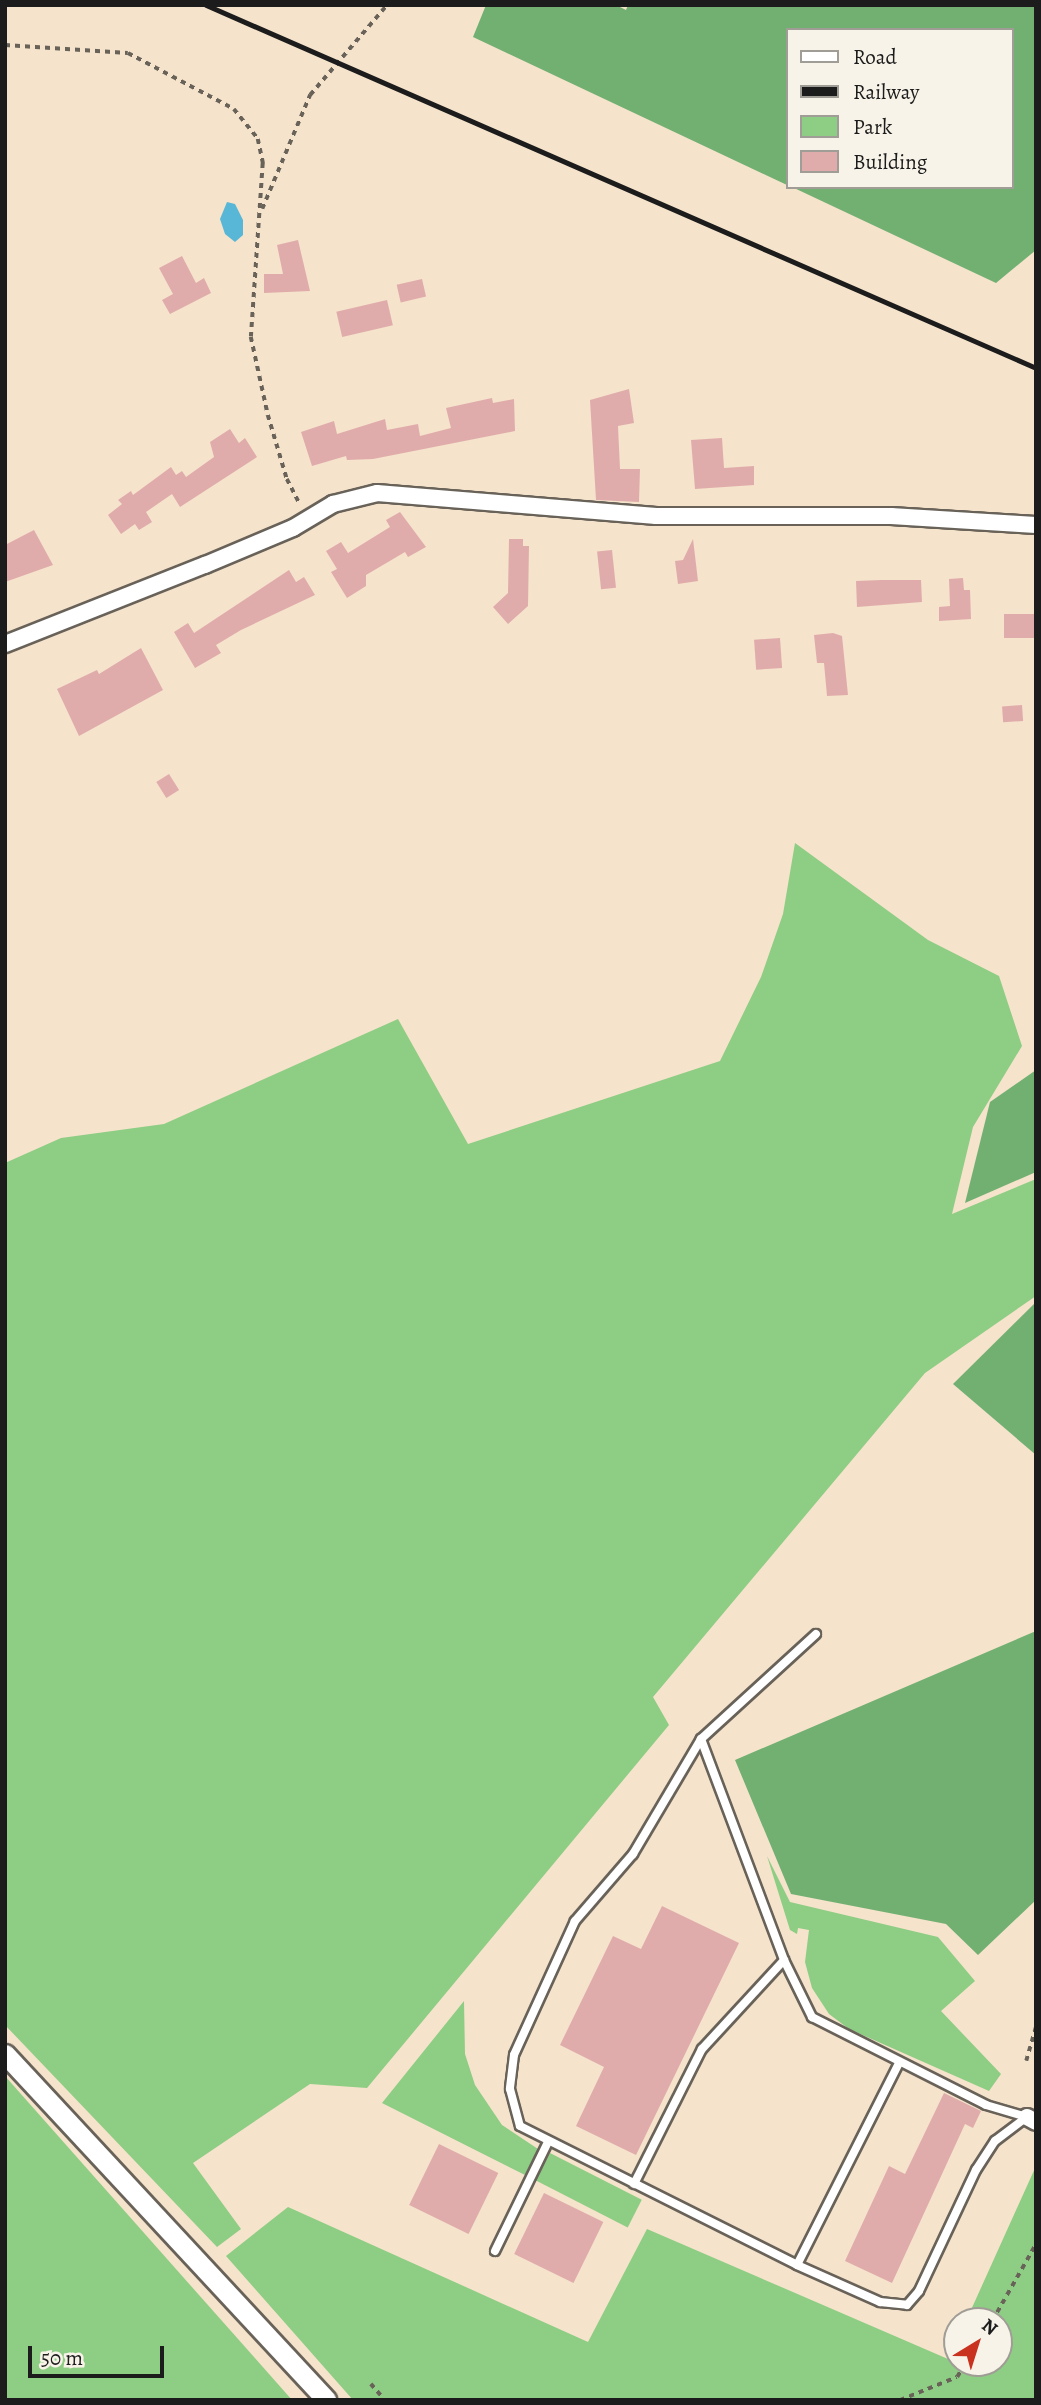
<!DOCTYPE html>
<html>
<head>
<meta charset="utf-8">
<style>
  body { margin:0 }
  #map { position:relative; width:1041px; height:2405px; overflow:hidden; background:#f5e3cb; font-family:Alegreya,serif }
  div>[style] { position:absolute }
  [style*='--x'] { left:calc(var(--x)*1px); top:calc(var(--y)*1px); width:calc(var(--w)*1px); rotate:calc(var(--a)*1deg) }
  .green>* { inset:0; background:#8ecd84; transform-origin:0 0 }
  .forest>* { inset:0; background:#72b072 }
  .water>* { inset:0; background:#58b7d6 }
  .building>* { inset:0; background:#e0acab; transform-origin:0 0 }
  .path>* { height:3.5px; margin-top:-1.75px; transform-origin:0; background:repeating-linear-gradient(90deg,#686259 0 5px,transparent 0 10px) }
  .roads { filter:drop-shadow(2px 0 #686259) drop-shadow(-2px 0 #686259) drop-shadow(0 2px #686259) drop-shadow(0 -2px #686259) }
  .service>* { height:8px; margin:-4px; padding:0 4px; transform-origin:4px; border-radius:4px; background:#fff }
  .minor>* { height:16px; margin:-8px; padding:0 8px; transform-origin:8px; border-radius:8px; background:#fff }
  .tertiary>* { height:19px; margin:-9.5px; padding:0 9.5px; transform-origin:9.5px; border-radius:9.5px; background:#fff }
  .rail>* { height:5px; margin:-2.5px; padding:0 2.5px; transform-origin:2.5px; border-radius:2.5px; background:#1c1c1c }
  span { translate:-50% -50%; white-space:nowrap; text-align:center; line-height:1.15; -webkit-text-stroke:6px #f7f3e8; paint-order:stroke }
  .frame { position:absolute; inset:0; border:7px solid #1c1c1c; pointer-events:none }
  .legend { position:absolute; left:786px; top:28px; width:228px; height:161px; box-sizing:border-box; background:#f7f3e8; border:2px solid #9f9d96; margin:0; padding:9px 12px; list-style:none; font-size:21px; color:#1c1c1c }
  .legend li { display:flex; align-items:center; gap:14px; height:35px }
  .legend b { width:35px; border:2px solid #9f9d96 }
  .north { position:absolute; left:943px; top:2307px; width:70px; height:70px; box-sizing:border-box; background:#f7f3e8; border:2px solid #9f9d96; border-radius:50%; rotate:38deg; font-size:19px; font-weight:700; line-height:28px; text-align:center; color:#1c1c1c }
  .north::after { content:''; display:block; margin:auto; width:24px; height:32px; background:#c8321e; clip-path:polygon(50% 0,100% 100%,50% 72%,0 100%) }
  .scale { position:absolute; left:28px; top:2346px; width:136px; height:32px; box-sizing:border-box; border:4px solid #1c1c1c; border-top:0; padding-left:9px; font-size:21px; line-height:24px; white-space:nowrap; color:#1c1c1c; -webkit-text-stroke:5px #f7f3e8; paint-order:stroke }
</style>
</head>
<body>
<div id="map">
  <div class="green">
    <div style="clip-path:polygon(795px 843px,928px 940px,999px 976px,1022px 1046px,973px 1127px,952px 1214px,1036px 1179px,1036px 1296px,925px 1373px,653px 1697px,669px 1725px,367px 2088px,310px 2084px,193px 2163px,241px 2229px,217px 2247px,5px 2025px,5px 1163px,61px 1138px,164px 1124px,398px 1019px,468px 1144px,720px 1061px,761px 977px,783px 914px)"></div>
    <div style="clip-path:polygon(767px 1856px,790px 1902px,938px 1937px,975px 1981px,941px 2011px,1001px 2074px,989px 2091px,849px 2029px,829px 2014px,812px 1988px,805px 1962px,809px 1930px,798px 1928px,797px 1934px,790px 1930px)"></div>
    <div style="clip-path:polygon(464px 2001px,465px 2054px,475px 2085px,502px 2125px,538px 2149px,525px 2175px,382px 2103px)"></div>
    <div style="clip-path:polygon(5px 2076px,292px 2400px,5px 2400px)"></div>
    <div style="left:550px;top:2153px;width:103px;height:31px;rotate:27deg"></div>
    <div style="clip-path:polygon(1036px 2166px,1036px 2400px,353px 2400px,226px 2256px,288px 2207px,588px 2342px,647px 2229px,948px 2359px,957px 2341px,957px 2363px,999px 2363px,999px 2321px,966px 2321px)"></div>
  </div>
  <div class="forest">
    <div style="clip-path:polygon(486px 5px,616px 5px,626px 10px,628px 5px,1036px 5px,1036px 250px,996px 283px,792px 187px,1011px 187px,1011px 30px,787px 30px,787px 185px,473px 37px)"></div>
    <div style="clip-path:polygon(1036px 1070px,1036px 1172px,965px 1203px,990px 1102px)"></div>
    <div style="clip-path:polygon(1036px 1302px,1036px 1455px,953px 1384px)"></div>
    <div style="clip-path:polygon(1036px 1631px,1036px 1900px,978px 1955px,946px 1924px,791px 1894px,735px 1760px)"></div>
  </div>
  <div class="water">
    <div style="clip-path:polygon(227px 202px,235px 204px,243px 220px,243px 235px,235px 242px,225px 234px,220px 219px)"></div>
  </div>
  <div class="building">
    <div style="clip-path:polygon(298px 240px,310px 291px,264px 293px,264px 274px,283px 274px,277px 245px)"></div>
    <div style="clip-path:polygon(182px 256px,196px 283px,204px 278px,211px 293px,170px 314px,162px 300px,173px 294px,159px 268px)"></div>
    <div style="left:422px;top:279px;width:18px;height:26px;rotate:77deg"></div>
    <div style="left:387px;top:300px;width:26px;height:52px;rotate:77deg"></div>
    <div style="clip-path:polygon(629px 389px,634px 423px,618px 426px,620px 469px,640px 469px,639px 502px,596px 500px,590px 400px)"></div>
    <div style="clip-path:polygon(492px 398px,493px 403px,514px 399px,515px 431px,373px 459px,347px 460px,346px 456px,312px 466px,301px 432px,334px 421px,337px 434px,385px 419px,387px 430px,418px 424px,420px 436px,451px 428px,446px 408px)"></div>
    <div style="clip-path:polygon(230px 429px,239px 443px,245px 438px,257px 457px,180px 507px,172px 494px,146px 512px,152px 522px,139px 530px,135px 524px,121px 534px,108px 515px,122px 504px,118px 500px,131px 491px,133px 495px,171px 467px,176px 475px,182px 471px,186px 477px,214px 457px,210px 442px)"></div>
    <div style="clip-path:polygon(722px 438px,724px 468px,754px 466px,754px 485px,695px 489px,691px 440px)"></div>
    <div style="clip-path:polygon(400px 512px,426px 547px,408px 557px,405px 552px,366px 575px,366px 586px,347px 598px,331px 572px,337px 569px,326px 551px,341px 542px,348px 553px,390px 527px,386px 520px)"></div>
    <div style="clip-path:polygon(34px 530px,53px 565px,5px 582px,5px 545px)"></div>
    <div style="clip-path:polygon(509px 539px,523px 539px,523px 546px,529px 546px,528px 606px,508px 624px,493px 607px,508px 593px)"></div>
    <div style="clip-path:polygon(693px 539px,698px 581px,678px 584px,675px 561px,683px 560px)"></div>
    <div style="left:612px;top:550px;width:38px;height:15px;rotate:84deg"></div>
    <div style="clip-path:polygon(289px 570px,296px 582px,304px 577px,315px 595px,241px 630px,216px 645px,221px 653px,195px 668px,174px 632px,188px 623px,194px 633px)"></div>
    <div style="clip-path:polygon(963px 578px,964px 590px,970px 590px,971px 619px,939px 621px,939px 607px,950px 606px,949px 579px)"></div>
    <div style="clip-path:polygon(881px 580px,921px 580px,922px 602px,857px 607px,856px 581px)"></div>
    <div style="left:1036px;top:614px;width:24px;height:32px;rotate:90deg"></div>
    <div style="clip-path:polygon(833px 633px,842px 636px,848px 695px,827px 696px,824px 663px,817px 663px,814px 635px)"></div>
    <div style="left:780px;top:638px;width:30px;height:26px;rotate:86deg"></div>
    <div style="clip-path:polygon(141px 648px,163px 690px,79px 736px,57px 689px,97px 670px,99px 674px)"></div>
    <div style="left:1022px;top:705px;width:16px;height:20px;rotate:86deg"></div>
    <div style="left:169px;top:774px;width:19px;height:15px;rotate:58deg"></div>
    <div style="clip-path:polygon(662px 1906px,739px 1943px,636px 2155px,576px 2126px,604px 2067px,560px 2045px,613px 1936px,641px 1949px)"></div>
    <div style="clip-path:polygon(944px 2093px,981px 2111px,973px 2128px,965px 2124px,892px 2283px,845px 2261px,889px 2166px,905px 2174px)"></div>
    <div style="left:439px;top:2144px;width:66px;height:68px;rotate:26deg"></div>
    <div style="left:544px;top:2193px;width:66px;height:68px;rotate:26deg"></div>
  </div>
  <div class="path">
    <div style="--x:5;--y:45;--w:123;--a:3.7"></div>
    <div style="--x:128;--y:53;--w:120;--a:27.8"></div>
    <div style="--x:234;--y:109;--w:38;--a:51"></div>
    <div style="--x:258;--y:139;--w:25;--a:78"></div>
    <div style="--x:263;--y:163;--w:174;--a:93.9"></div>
    <div style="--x:251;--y:337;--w:80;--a:77.7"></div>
    <div style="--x:268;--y:415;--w:67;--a:73.5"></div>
    <div style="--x:287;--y:479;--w:29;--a:63"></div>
    <div style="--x:262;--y:209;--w:124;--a:-67.2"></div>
    <div style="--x:310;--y:95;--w:118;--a:-49.5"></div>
    <div style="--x:1026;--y:2061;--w:37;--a:-74"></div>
    <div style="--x:992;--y:2321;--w:89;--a:-60.3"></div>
    <div style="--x:371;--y:2384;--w:21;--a:49"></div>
    <div style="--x:900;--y:2400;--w:61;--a:-22"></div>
    <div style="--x:957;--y:2377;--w:16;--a:-60"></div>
  </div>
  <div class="roads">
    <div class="service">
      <div style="--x:816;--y:1634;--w:156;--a:137.6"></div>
      <div style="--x:701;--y:1739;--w:236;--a:69.4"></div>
      <div style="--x:784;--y:1960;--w:64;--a:63.8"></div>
      <div style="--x:812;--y:2017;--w:195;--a:26.8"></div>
      <div style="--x:986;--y:2105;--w:43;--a:16.3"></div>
      <div style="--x:701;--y:1739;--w:134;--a:120.6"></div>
      <div style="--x:633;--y:1854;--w:89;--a:130.9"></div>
      <div style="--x:575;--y:1921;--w:147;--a:114.5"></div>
      <div style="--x:514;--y:2055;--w:34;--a:97"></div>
      <div style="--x:510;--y:2089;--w:38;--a:75"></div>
      <div style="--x:520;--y:2126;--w:310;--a:26.6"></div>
      <div style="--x:797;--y:2265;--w:226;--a:-63.2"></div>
      <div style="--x:634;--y:2184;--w:151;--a:-63.3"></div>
      <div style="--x:702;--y:2049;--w:121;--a:-47.3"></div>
      <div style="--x:495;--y:2251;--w:121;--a:-64.1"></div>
      <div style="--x:797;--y:2265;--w:91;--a:24"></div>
      <div style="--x:880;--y:2302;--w:27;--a:6"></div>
      <div style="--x:907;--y:2305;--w:18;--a:-49"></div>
      <div style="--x:919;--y:2291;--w:134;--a:-64.8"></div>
      <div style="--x:976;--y:2170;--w:35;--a:-57"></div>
      <div style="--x:995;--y:2141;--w:40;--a:-37"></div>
    </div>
    <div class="minor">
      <div style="--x:5;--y:644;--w:215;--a:-21.6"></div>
      <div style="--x:205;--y:565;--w:95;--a:-22.8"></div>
      <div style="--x:293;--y:528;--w:47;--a:-31"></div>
      <div style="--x:333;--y:504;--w:45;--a:-14"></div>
      <div style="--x:377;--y:493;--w:280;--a:4.7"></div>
      <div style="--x:656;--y:516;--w:235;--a:0"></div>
      <div style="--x:891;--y:516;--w:145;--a:3.6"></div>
      <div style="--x:1027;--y:2117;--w:10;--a:29"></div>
    </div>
    <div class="tertiary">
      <div style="--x:5;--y:2054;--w:472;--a:47.1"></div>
    </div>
  </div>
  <div class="rail">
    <div style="--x:206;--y:5;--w:906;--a:23.62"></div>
  </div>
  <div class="frame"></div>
  <ul class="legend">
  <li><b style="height:9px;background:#fff"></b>Road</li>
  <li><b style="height:9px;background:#1c1c1c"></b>Railway</li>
  <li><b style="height:19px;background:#8ecd84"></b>Park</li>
  <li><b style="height:19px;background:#e0acab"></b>Building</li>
  </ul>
  <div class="north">N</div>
  <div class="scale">50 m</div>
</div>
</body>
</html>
